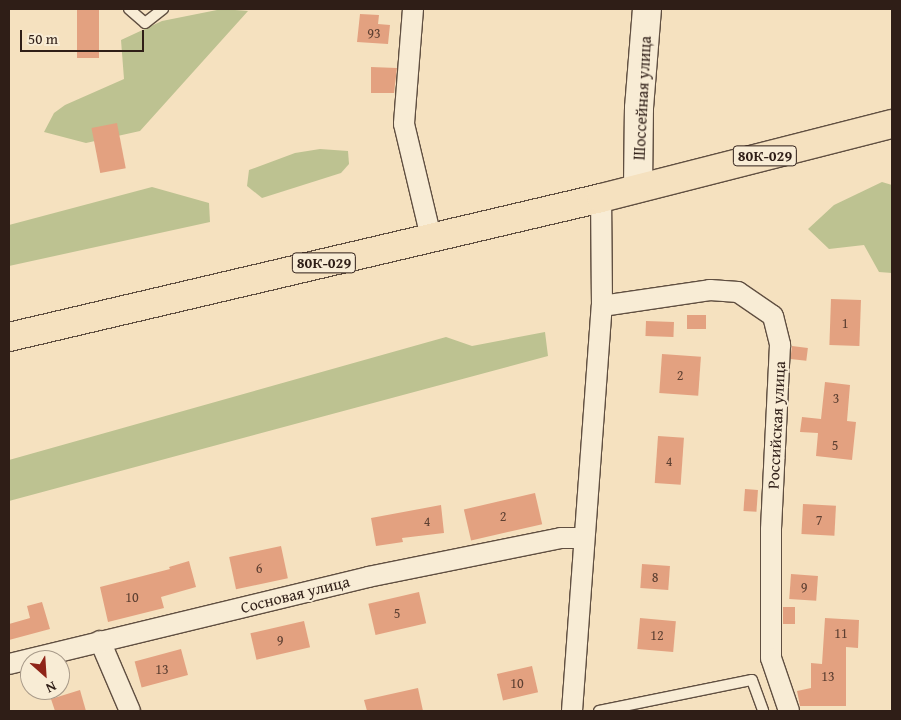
<!DOCTYPE html>
<html>
<head>
<meta charset="utf-8">
<style>
  body { margin:0 }
  #map { position:relative; width:901px; height:720px; overflow:hidden; background:#f5e1bf; font-family:"Gentium Book Plus",serif }
  div>[style] { position:absolute }
  [style*='--x'] { left:calc(var(--x)*1px); top:calc(var(--y)*1px); width:calc(var(--w)*1px); rotate:calc(var(--a)*1deg) }
  .green>* { inset:0; background:#bdc291 }
  .building>* { inset:0; background:#e3a180; transform-origin:0 0 }
  .roads { filter:drop-shadow(1px 0 #604f41) drop-shadow(-1px 0 #604f41) drop-shadow(0 1px #604f41) drop-shadow(0 -1px #604f41) }
  .lane>* { height:10px; margin:-5px; padding:0 5px; transform-origin:5px; border-radius:5px; background:#f8ecd5 }
  .street>* { height:20px; margin:-10px; padding:0 10px; transform-origin:10px; border-radius:10px; background:#f8ecd5 }
  .secondary>* { height:28px; margin:-14px; padding:0 14px; transform-origin:14px; border-radius:14px; background:#f8ecd5 }
  .primary>* { height:28px; margin:-14px; padding:0 14px; transform-origin:14px; border-radius:14px; background:#f5e1bf }
  span { translate:-50% -50%; white-space:nowrap; text-align:center; line-height:1.15; -webkit-text-stroke:4px #f8ecd5; paint-order:stroke }
  .number-label { font-size:14px; color:#5c3f31 }
  .number-label span { -webkit-text-stroke-width:0 }
  .shield-label span { padding:1px 4px; background:#f8ecd5; border:1px solid; border-radius:4px; -webkit-text-stroke-width:0 }
  .shield-label { font-size:15px; color:#2f1e17; font-weight:700 }
  .street-label { font-size:16px; color:#2f1e17 }
  .frame { position:absolute; inset:0; border:10px solid #2f1e17; pointer-events:none }
  .north { position:absolute; left:20px; top:650px; width:50px; height:50px; box-sizing:border-box; background:#f8ecd5; border:1px solid #a89a89; border-radius:50%; rotate:154deg; font-size:14px; font-weight:700; line-height:20px; text-align:center; color:#2f1e17 }
  .north::after { content:''; display:block; margin:auto; width:18px; height:22px; background:#8f2418; clip-path:polygon(50% 0,100% 100%,50% 72%,0 100%) }
  .scale { position:absolute; left:20px; top:30px; width:124px; height:22px; box-sizing:border-box; border:2px solid #2f1e17; border-top:0; padding-left:6px; font-size:15px; line-height:18px; white-space:nowrap; color:#2f1e17; -webkit-text-stroke:4px #f8ecd5; paint-order:stroke }
</style>
</head>
<body>
<div id="map">
  <div class="green">
    <div style="clip-path:polygon(222px 9px,248px 11px,140px 131px,86px 143px,44px 132px,54px 113px,65px 105px,124px 79px,121px 40px,162px 21px)"></div>
    <div style="clip-path:polygon(320px 149px,348px 151px,349px 164px,341px 173px,262px 198px,247px 186px,249px 170px,295px 153px)"></div>
    <div style="clip-path:polygon(882px 182px,892px 185px,892px 273px,879px 272px,864px 245px,829px 249px,808px 229px,834px 205px)"></div>
    <div style="clip-path:polygon(152px 187px,209px 203px,210px 222px,9px 266px,9px 225px)"></div>
    <div style="clip-path:polygon(545px 332px,548px 356px,9px 501px,9px 460px,446px 337px,472px 346px)"></div>
  </div>
  <div class="building">
    <div style="left:77px;top:9px;width:22px;height:49px"></div>
    <div style="clip-path:polygon(360px 14px,379px 15px,378px 24px,390px 25px,388px 44px,357px 42px)"></div>
    <div style="clip-path:polygon(371px 67px,397px 68px,394px 93px,371px 93px)"></div>
    <div style="left:117px;top:123px;width:46px;height:26px;rotate:79deg"></div>
    <div style="left:831px;top:299px;width:30px;height:46px;rotate:2deg"></div>
    <div style="left:687px;top:315px;width:19px;height:14px"></div>
    <div style="left:646px;top:321px;width:28px;height:15px;rotate:2deg"></div>
    <div style="left:792px;top:346px;width:16px;height:13px;rotate:7deg"></div>
    <div style="left:662px;top:354px;width:39px;height:39px;rotate:4deg"></div>
    <div style="clip-path:polygon(825px 382px,850px 385px,847px 421px,856px 422px,852px 460px,816px 456px,818px 433px,800px 432px,802px 417px,821px 419px)"></div>
    <div style="left:658px;top:436px;width:26px;height:47px;rotate:4deg"></div>
    <div style="left:745px;top:489px;width:13px;height:22px;rotate:4deg"></div>
    <div style="left:535px;top:493px;width:32px;height:73px;rotate:77deg"></div>
    <div style="left:803px;top:504px;width:33px;height:30px;rotate:3deg"></div>
    <div style="clip-path:polygon(441px 505px,444px 533px,402px 538px,403px 542px,376px 546px,371px 518px)"></div>
    <div style="left:281px;top:546px;width:33px;height:53px;rotate:78deg"></div>
    <div style="clip-path:polygon(189px 561px,196px 587px,161px 597px,164px 608px,108px 622px,100px 587px,170px 569px,169px 567px)"></div>
    <div style="left:642px;top:564px;width:28px;height:24px;rotate:4deg"></div>
    <div style="left:791px;top:574px;width:27px;height:25px;rotate:4deg"></div>
    <div style="left:419px;top:592px;width:32px;height:52px;rotate:77deg"></div>
    <div style="clip-path:polygon(42px 602px,50px 629px,9px 640px,9px 624px,30px 618px,27px 606px)"></div>
    <div style="left:783px;top:607px;width:12px;height:17px"></div>
    <div style="left:640px;top:618px;width:36px;height:31px;rotate:5deg"></div>
    <div style="clip-path:polygon(825px 618px,859px 620px,858px 648px,846px 647px,846px 706px,800px 706px,797px 691px,811px 688px,811px 663px,822px 664px)"></div>
    <div style="left:304px;top:621px;width:27px;height:55px;rotate:77deg"></div>
    <div style="left:181px;top:649px;width:27px;height:48px;rotate:75deg"></div>
    <div style="left:532px;top:666px;width:27px;height:36px;rotate:77deg"></div>
    <div style="clip-path:polygon(418px 688px,423px 711px,367px 711px,364px 700px)"></div>
    <div style="clip-path:polygon(80px 690px,86px 711px,55px 711px,51px 699px)"></div>
  </div>
  <div class="roads">
    <div class="lane">
      <div style="--x:129;--y:9;--w:21;--a:41"></div>
      <div style="--x:145;--y:23;--w:23;--a:-38"></div>
      <div style="--x:599;--y:711;--w:156;--a:-11.5"></div>
      <div style="--x:752;--y:680;--w:33;--a:70"></div>
    </div>
    <div class="street">
      <div style="--x:413;--y:9;--w:115;--a:94.5"></div>
      <div style="--x:404;--y:124;--w:116;--a:76.6"></div>
      <div style="--x:602;--y:306;--w:109;--a:-8.4"></div>
      <div style="--x:710;--y:290;--w:28;--a:4"></div>
      <div style="--x:738;--y:292;--w:42;--a:34.4"></div>
      <div style="--x:773;--y:316;--w:30;--a:76"></div>
      <div style="--x:780;--y:345;--w:185;--a:92.8"></div>
      <div style="--x:771;--y:530;--w:128;--a:90"></div>
      <div style="--x:771;--y:658;--w:56;--a:71.2"></div>
      <div style="--x:100;--y:641;--w:76;--a:66.8"></div>
      <div style="--x:9;--y:664;--w:369;--a:-13.6"></div>
      <div style="--x:368;--y:577;--w:197;--a:-11.4"></div>
      <div style="--x:561;--y:538;--w:23;--a:0"></div>
      <div style="--x:572;--y:711;--w:406;--a:-85.8"></div>
      <div style="--x:602;--y:306;--w:108;--a:-90.5"></div>
    </div>
    <div class="secondary">
      <div style="--x:638;--y:188;--w:80;--a:-89.3"></div>
      <div style="--x:639;--y:108;--w:99;--a:-85.4"></div>
    </div>
    <div class="primary">
      <div style="--x:9;--y:337;--w:608;--a:-13.21"></div>
      <div style="--x:601;--y:198;--w:300;--a:-14.3"></div>
    </div>
  </div>
  <div class="number-label">
    <span style="left:374px;top:33px">93</span>
    <span style="left:845px;top:323px">1</span>
    <span style="left:680px;top:375px">2</span>
    <span style="left:836px;top:398px">3</span>
    <span style="left:835px;top:445px">5</span>
    <span style="left:669px;top:461px">4</span>
    <span style="left:503px;top:516px">2</span>
    <span style="left:819px;top:520px">7</span>
    <span style="left:427px;top:521px">4</span>
    <span style="left:259px;top:568px">6</span>
    <span style="left:655px;top:577px">8</span>
    <span style="left:804px;top:587px">9</span>
    <span style="left:132px;top:597px">10</span>
    <span style="left:397px;top:613px">5</span>
    <span style="left:841px;top:633px">11</span>
    <span style="left:657px;top:635px">12</span>
    <span style="left:280px;top:640px">9</span>
    <span style="left:162px;top:669px">13</span>
    <span style="left:828px;top:676px">13</span>
    <span style="left:517px;top:683px">10</span>
  </div>
  <div class="shield-label">
    <span style="left:765px;top:156px">80К-029</span>
    <span style="left:324px;top:263px">80К-029</span>
  </div>
  <div class="street-label">
    <span style="left:642px;top:98px;rotate:-87deg">Шоссейная улица</span>
    <span style="left:776px;top:425px;rotate:-87deg">Российская улица</span>
    <span style="left:295px;top:594px;rotate:-14deg">Сосновая улица</span>
  </div>
  <div class="frame"></div>
  <div class="north">N</div>
  <div class="scale">50 m</div>
</div>
</body>
</html>
